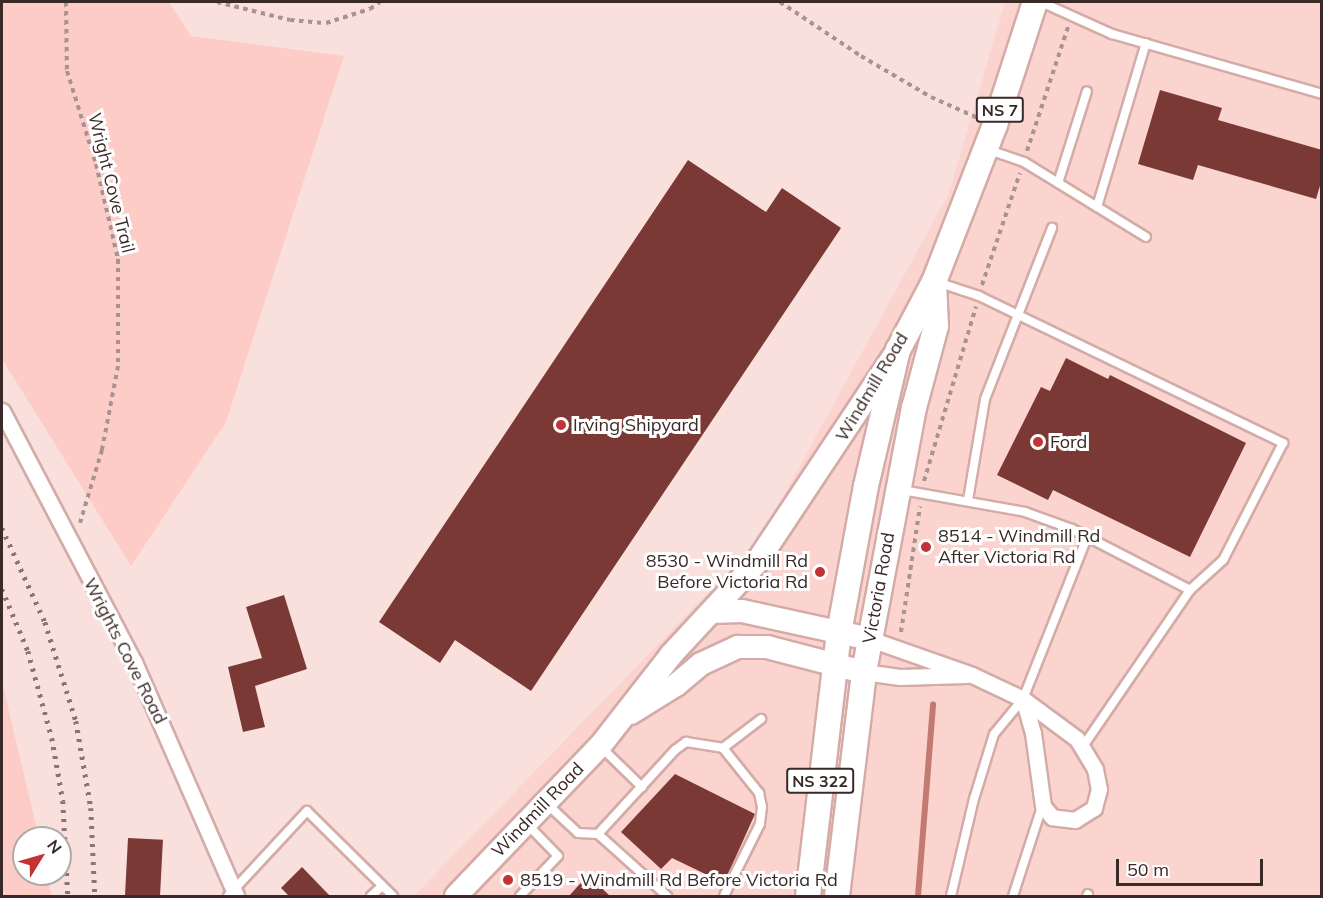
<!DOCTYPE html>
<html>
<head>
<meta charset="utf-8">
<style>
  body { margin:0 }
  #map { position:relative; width:1323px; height:898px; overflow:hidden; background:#f9e0dd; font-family:Mulish,sans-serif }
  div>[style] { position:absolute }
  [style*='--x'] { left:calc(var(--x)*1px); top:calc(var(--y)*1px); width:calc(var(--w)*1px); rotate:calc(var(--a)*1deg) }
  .built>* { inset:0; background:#fcd4cf }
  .green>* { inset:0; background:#fdccc7 }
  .stream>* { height:6px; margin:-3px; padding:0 3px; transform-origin:3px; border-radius:3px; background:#c37a73 }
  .building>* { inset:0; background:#7b3935; transform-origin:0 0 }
  .path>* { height:4px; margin-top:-2px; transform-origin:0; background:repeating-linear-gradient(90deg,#a89391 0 4.5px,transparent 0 9px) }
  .roads { filter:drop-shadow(2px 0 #d3aba7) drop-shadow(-2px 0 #d3aba7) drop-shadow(0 2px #d3aba7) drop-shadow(0 -2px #d3aba7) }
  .lane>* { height:8px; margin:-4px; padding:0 4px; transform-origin:4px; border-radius:4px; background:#fff }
  .street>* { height:15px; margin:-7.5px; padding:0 7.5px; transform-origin:7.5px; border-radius:7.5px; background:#fff }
  .secondary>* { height:22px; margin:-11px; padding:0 11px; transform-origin:11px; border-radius:11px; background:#fff }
  .primary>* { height:24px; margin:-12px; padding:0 12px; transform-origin:12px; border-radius:12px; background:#fff }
  .rail>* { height:4.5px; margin-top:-2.25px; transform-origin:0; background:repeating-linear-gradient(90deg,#897673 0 3px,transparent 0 9px) }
  .dots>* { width:16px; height:16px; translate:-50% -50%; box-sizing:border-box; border:3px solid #fff; border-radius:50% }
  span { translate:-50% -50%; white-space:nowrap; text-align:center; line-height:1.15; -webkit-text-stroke:6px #fff; paint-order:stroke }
  .shield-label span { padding:2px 4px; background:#fff; border:2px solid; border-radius:4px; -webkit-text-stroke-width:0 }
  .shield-label { font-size:16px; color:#392927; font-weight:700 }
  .street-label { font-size:18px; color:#392927 }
  .poi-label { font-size:18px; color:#392927 }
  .left { translate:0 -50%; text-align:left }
  .right { translate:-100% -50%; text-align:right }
  .frame { position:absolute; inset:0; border:3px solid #392927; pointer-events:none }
  .north { position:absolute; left:12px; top:826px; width:60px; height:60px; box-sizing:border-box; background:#fff; border:2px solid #b0a9a9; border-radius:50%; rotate:53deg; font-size:16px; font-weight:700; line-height:24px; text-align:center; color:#392927 }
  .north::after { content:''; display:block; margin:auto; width:21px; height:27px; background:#c23334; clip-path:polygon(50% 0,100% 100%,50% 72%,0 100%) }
  .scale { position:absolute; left:1116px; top:859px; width:147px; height:27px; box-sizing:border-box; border:3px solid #392927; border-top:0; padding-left:8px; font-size:18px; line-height:21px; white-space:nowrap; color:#392927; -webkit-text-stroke:4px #fff; paint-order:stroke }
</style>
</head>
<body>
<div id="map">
  <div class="built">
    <div style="clip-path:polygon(1005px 2px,1321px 2px,1321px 896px,414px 896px,760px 539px,949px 193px)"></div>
  </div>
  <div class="green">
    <div style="clip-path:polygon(2px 2px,169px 2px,191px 36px,344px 56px,226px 422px,131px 566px,2px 359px)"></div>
    <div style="clip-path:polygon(2px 682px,39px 838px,24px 838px,24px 874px,47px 874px,52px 896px,2px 896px)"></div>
  </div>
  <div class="stream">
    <div style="--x:918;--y:896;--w:192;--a:-85.5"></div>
  </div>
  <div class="building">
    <div style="clip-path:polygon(1160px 90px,1222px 108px,1218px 120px,1322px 150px,1322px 179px,1316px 199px,1198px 165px,1193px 180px,1138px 164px)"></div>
    <div style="clip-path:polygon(688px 160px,766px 212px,782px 188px,841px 228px,531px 691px,455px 640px,440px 663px,379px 622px)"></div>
    <div style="clip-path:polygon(1066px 358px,1108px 379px,1110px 375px,1246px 443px,1190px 557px,1053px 490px,1048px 500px,997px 475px,1041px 387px,1050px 391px)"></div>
    <div style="clip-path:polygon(284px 595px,307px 669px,255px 686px,265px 727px,243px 732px,228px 667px,262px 658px,246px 607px)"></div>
    <div style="clip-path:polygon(675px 774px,755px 814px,724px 883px,672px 858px,661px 869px,621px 832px)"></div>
    <div style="left:128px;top:838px;width:35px;height:59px;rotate:3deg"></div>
    <div style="clip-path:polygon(302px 867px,331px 897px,290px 897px,281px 888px)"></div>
    <div style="clip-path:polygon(588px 875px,611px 897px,568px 897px)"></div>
  </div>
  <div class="path">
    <div style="--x:66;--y:2;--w:69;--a:89.2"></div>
    <div style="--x:67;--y:71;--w:97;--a:72.7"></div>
    <div style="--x:96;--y:164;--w:98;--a:77"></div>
    <div style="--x:118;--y:259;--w:107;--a:90"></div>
    <div style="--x:118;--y:366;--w:86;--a:100.8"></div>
    <div style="--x:102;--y:450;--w:76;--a:106.8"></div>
    <div style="--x:217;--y:2;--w:75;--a:13.9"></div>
    <div style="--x:290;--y:20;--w:36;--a:5"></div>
    <div style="--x:326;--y:23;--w:46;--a:-17.7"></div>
    <div style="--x:370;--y:9;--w:12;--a:-35"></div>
    <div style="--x:780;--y:2;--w:97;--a:33.7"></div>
    <div style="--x:861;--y:56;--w:81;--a:30.4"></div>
    <div style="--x:931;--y:97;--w:51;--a:24.1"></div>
    <div style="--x:1027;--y:151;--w:131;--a:-71.7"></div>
    <div style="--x:982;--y:285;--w:118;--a:-71.3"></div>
    <div style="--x:924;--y:481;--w:182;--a:-73.4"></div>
    <div style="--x:901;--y:632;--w:127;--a:-81.4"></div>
  </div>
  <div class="roads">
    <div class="lane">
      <div style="--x:1041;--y:2;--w:78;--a:24.3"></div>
      <div style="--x:1112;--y:34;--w:218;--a:15.9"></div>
      <div style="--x:989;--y:150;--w:37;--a:19"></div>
      <div style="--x:1024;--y:162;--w:143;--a:31.6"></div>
      <div style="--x:1058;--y:183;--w:96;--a:-72.5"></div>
      <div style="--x:1097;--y:207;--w:171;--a:-73.4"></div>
      <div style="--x:937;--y:282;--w:44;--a:18.4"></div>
      <div style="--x:979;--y:296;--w:338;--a:25.8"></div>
      <div style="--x:1283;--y:443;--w:131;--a:117.1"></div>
      <div style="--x:1223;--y:560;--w:45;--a:137.7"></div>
      <div style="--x:1190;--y:590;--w:191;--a:124.4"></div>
      <div style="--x:902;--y:490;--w:125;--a:10.1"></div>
      <div style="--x:1025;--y:512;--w:50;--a:19.9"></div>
      <div style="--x:1072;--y:529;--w:133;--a:27.3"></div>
      <div style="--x:968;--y:500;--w:102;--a:-80.4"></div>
      <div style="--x:985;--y:399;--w:184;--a:-68.6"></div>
      <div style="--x:602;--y:748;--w:56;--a:44.3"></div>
      <div style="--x:723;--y:748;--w:48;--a:-37.3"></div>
      <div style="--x:547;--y:804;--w:42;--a:43.1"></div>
      <div style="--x:578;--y:833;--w:20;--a:3"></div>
      <div style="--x:598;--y:834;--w:93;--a:41.9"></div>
      <div style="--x:598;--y:834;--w:114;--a:-47.5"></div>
      <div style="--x:675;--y:750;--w:14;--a:-36"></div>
      <div style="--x:686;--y:742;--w:37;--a:9"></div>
      <div style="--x:723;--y:748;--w:58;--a:51.3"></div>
      <div style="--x:759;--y:793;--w:14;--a:78"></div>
      <div style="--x:762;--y:807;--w:17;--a:97"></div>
      <div style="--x:760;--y:824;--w:80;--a:116.6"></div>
      <div style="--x:228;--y:896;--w:116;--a:-47.1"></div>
      <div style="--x:307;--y:811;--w:121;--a:44.7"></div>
      <div style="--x:371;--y:896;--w:15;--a:-42"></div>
      <div style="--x:520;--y:896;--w:55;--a:-46.5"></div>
      <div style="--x:558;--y:856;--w:45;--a:-134.1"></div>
      <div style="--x:951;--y:896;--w:100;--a:-76.7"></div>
      <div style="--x:974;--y:799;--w:68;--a:-72.9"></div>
      <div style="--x:994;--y:734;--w:45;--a:-50.4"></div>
      <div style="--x:1023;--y:699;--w:174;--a:-68.4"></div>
      <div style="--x:1013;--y:896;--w:94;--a:-72"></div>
      <div style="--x:1087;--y:896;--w:2;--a:-63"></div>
    </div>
    <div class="street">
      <div style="--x:2;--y:411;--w:284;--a:62.3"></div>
      <div style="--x:134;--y:662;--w:255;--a:66.4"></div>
      <div style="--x:870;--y:639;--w:108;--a:19.4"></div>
      <div style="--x:972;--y:675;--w:56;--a:25.2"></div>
      <div style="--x:1023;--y:699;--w:67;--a:36.5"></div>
      <div style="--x:1077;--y:739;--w:35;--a:59"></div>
      <div style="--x:1095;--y:769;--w:20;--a:79"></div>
      <div style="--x:1099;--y:789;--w:20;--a:105"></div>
      <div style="--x:1094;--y:808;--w:22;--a:148"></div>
      <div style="--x:1075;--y:820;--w:23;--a:-173"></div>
      <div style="--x:1052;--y:817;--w:14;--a:-129"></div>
      <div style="--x:1043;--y:806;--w:74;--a:-97.8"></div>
      <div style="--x:1033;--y:733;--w:35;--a:-106"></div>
      <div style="--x:864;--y:672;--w:36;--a:8"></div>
      <div style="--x:900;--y:677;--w:66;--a:-1.7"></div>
    </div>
    <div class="secondary">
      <div style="--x:711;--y:612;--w:31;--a:-2"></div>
      <div style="--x:742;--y:611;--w:131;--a:12.3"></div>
      <div style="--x:631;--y:713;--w:53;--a:-31.9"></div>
      <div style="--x:676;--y:685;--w:33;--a:-40"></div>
      <div style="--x:701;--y:664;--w:41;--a:-24.7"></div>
      <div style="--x:738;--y:647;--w:29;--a:0"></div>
      <div style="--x:767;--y:647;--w:100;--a:14.5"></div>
      <div style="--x:456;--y:896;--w:208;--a:-46.2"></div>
      <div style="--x:600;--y:746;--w:115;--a:-52"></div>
      <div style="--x:671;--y:655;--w:127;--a:-47.2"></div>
      <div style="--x:757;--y:562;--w:253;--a:-56.4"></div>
    </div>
    <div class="primary">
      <div style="--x:808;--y:896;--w:265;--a:-83.3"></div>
      <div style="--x:839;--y:633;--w:149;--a:-79.6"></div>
      <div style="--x:866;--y:486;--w:140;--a:-76.8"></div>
      <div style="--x:898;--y:350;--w:77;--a:-62.1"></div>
      <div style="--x:934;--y:282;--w:168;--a:-68.8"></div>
      <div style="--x:995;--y:125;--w:129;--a:-72"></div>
      <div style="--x:837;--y:896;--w:226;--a:-83.1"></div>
      <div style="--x:864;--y:672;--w:269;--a:-79.3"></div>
      <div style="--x:914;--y:408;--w:85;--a:-75"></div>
      <div style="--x:936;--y:326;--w:44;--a:-92.6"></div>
    </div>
  </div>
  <div class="rail">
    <div style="--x:2;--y:528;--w:103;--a:65.4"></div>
    <div style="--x:45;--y:622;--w:104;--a:72.6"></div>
    <div style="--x:76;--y:721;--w:88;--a:80.2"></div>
    <div style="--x:91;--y:808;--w:88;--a:87.4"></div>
    <div style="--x:2;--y:589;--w:67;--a:67.2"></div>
    <div style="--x:28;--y:651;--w:90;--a:74.6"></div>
    <div style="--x:52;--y:738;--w:64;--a:80.1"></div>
    <div style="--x:63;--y:801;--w:95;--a:87"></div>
  </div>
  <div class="dots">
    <div style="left:561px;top:425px;background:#c23334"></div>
    <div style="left:1038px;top:442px;background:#c23334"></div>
    <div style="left:926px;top:547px;background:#c23334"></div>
    <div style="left:820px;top:572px;background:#c23334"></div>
    <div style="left:508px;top:880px;background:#c23334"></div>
  </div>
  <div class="shield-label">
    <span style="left:1000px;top:110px">NS 7</span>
    <span style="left:820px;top:781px">NS 322</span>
  </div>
  <div class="street-label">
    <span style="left:111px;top:183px;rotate:76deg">Wright Cove Trail</span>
    <span style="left:872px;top:387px;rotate:-59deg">Windmill Road</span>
    <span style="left:879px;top:588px;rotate:-80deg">Victoria Road</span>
    <span style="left:125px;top:651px;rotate:63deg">Wrights Cove Road</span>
    <span style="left:538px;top:810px;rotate:-46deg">Windmill Road</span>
  </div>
  <div class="poi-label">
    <span class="left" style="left:573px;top:425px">Irving Shipyard</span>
    <span class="left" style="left:1050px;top:442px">Ford</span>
    <span class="left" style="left:938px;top:547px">8514 - Windmill Rd<br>After Victoria Rd</span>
    <span class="right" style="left:808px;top:572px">8530 - Windmill Rd<br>Before Victoria Rd</span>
    <span class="left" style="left:520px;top:880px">8519 - Windmill Rd Before Victoria Rd</span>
  </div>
  <div class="frame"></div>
  <div class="north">N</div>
  <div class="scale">50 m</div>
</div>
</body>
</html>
